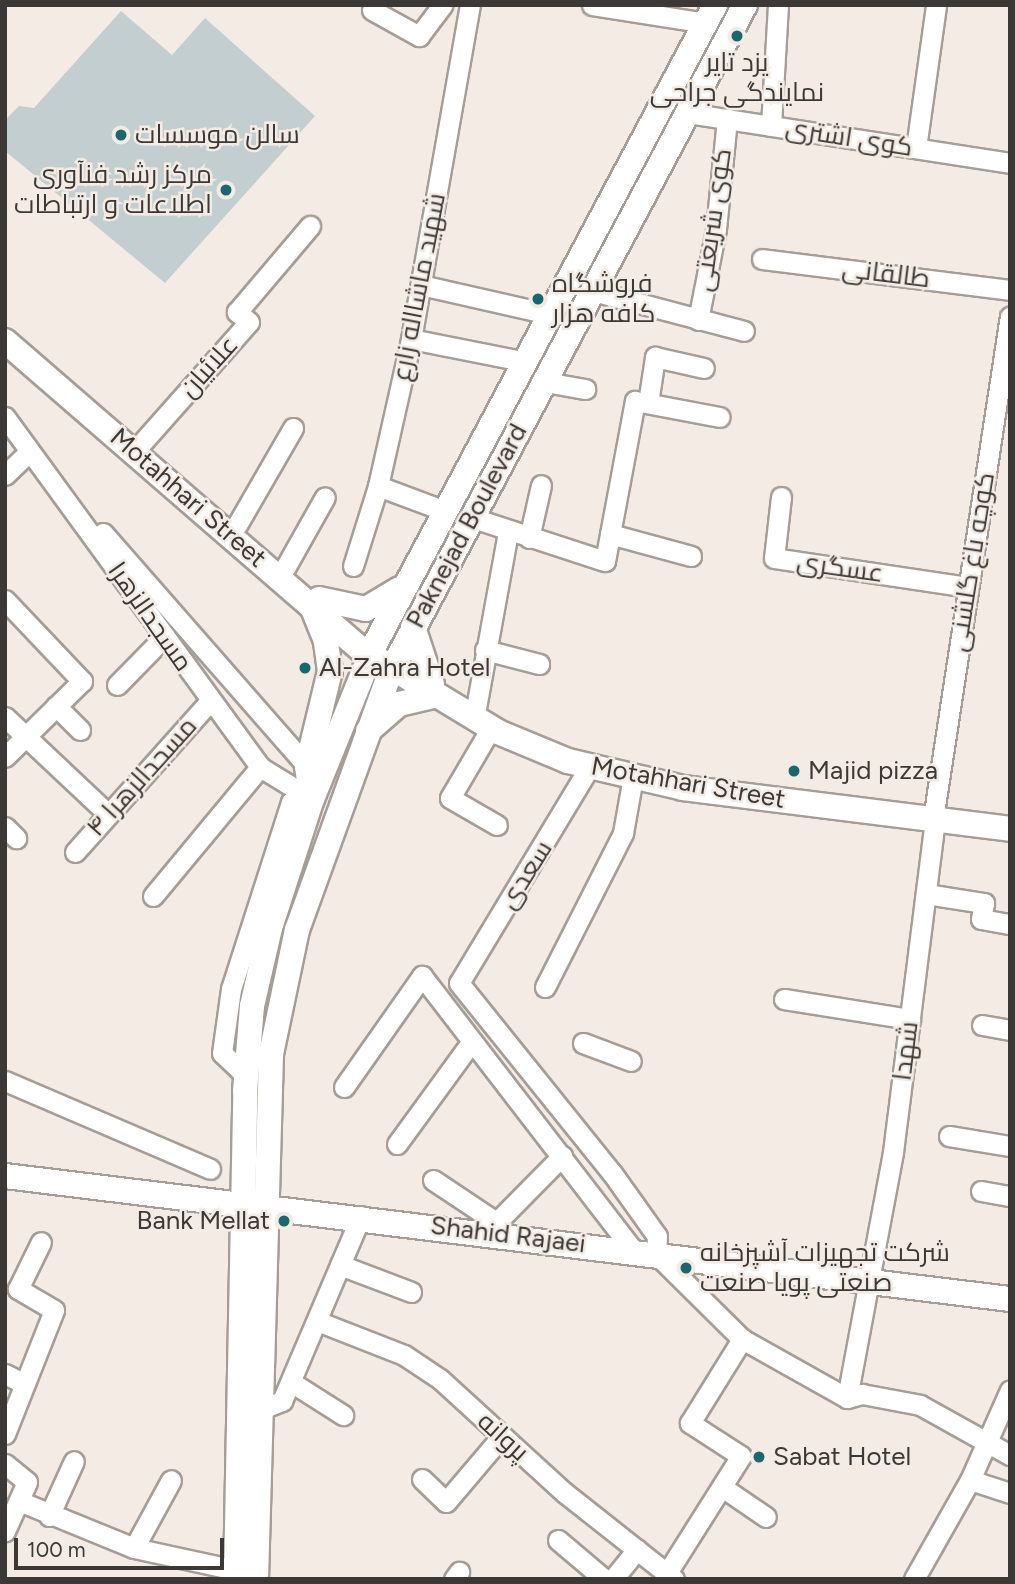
<!DOCTYPE html>
<html>
<head>
<meta charset="utf-8">
<style>
  body { margin:0 }
  #map { position:relative; width:1015px; height:1584px; overflow:hidden; background:#f4ece4; font-family:Figtree,Cairo,sans-serif }
  div>[style] { position:absolute }
  [style*='--x'] { left:calc(var(--x)*1px); top:calc(var(--y)*1px); width:calc(var(--w)*1px); rotate:calc(var(--a)*1deg) }
  .building>* { inset:0; background:#c2ced0 }
  .roads { filter:drop-shadow(2px 0 #a59d96) drop-shadow(-2px 0 #a59d96) drop-shadow(0 2px #a59d96) drop-shadow(0 -2px #a59d96) }
  .minor>* { height:19px; margin:-9.5px; padding:0 9.5px; transform-origin:9.5px; border-radius:9.5px; background:#fff }
  .major>* { height:24px; margin:-12px; padding:0 12px; transform-origin:12px; border-radius:12px; background:#fff }
  .dots>* { width:19px; height:19px; translate:-50% -50%; box-sizing:border-box; border:4px solid #f4ece4; border-radius:50% }
  span { translate:-50% -50%; white-space:nowrap; text-align:center; line-height:1.15; -webkit-text-stroke:5px #f4ece4; paint-order:stroke }
  .poi-label { font-size:26px; color:#3b3835 }
  .left { translate:0 -50%; text-align:left }
  .right { translate:-100% -50%; text-align:right }
  .street-label { font-size:26px; color:#3b3835 }
  .frame { position:absolute; inset:0; border:7px solid #3b3835; pointer-events:none }
  .scale { position:absolute; left:14px; top:1538px; width:210px; height:32px; box-sizing:border-box; border:4px solid #3b3835; border-top:0; padding-left:9px; font-size:21px; line-height:24px; white-space:nowrap; color:#3b3835; -webkit-text-stroke:5px #f4ece4; paint-order:stroke }
</style>
</head>
<body>
<div id="map">
  <div class="building">
    <div style="clip-path:polygon(121px 11px,172px 55px,205px 18px,315px 116px,165px 283px,5px 151px,5px 120px,19px 106px,34px 108px)"></div>
  </div>
  <div class="roads">
    <div class="minor">
      <div style="--x:592;--y:5;--w:115;--a:9"></div>
      <div style="--x:372;--y:10;--w:54;--a:29"></div>
      <div style="--x:419;--y:36;--w:39;--a:-53"></div>
      <div style="--x:688;--y:113;--w:326;--a:8.8"></div>
      <div style="--x:771;--y:126;--w:121;--a:-86.7"></div>
      <div style="--x:916;--y:148;--w:144;--a:-82"></div>
      <div style="--x:762;--y:259;--w:250;--a:7.1"></div>
      <div style="--x:421;--y:285;--w:131;--a:12.8"></div>
      <div style="--x:593;--y:291;--w:156;--a:14.8"></div>
      <div style="--x:698;--y:320;--w:93;--a:-78.8"></div>
      <div style="--x:716;--y:229;--w:111;--a:-84.3"></div>
      <div style="--x:411;--y:339;--w:113;--a:11.2"></div>
      <div style="--x:545;--y:382;--w:41;--a:9.9"></div>
      <div style="--x:648;--y:403;--w:47;--a:-81.3"></div>
      <div style="--x:655;--y:357;--w:50;--a:12.7"></div>
      <div style="--x:5;--y:417;--w:433;--a:53.9"></div>
      <div style="--x:260;--y:767;--w:61;--a:31.6"></div>
      <div style="--x:140;--y:445;--w:164;--a:-48.5"></div>
      <div style="--x:249;--y:322;--w:16;--a:-140"></div>
      <div style="--x:237;--y:312;--w:113;--a:-49.7"></div>
      <div style="--x:5;--y:475;--w:33;--a:-44"></div>
      <div style="--x:378;--y:486;--w:72;--a:20.5"></div>
      <div style="--x:781;--y:497;--w:61;--a:96.5"></div>
      <div style="--x:774;--y:558;--w:196;--a:8.5"></div>
      <div style="--x:470;--y:517;--w:142;--a:18.1"></div>
      <div style="--x:605;--y:561;--w:163;--a:-79.4"></div>
      <div style="--x:635;--y:401;--w:86;--a:10.7"></div>
      <div style="--x:237;--y:525;--w:112;--a:-60"></div>
      <div style="--x:103;--y:533;--w:310;--a:48.8"></div>
      <div style="--x:610;--y:534;--w:84;--a:15.2"></div>
      <div style="--x:529;--y:538;--w:54;--a:-77.2"></div>
      <div style="--x:353;--y:566;--w:84;--a:-72.6"></div>
      <div style="--x:378;--y:486;--w:151;--a:-77.3"></div>
      <div style="--x:411;--y:339;--w:339;--a:-80"></div>
      <div style="--x:285;--y:568;--w:81;--a:-60.6"></div>
      <div style="--x:5;--y:600;--w:112;--a:46.5"></div>
      <div style="--x:82;--y:681;--w:108;--a:135.4"></div>
      <div style="--x:485;--y:650;--w:56;--a:14.5"></div>
      <div style="--x:117;--y:685;--w:66;--a:-45.6"></div>
      <div style="--x:56;--y:706;--w:34;--a:45"></div>
      <div style="--x:476;--y:708;--w:179;--a:-79.7"></div>
      <div style="--x:5;--y:717;--w:141;--a:43.3"></div>
      <div style="--x:491;--y:728;--w:81;--a:120.4"></div>
      <div style="--x:450;--y:798;--w:54;--a:29.9"></div>
      <div style="--x:590;--y:766;--w:253;--a:121.1"></div>
      <div style="--x:459;--y:983;--w:244;--a:51.2"></div>
      <div style="--x:612;--y:1173;--w:77;--a:54.5"></div>
      <div style="--x:657;--y:1236;--w:18;--a:93"></div>
      <div style="--x:656;--y:1254;--w:121;--a:44.7"></div>
      <div style="--x:742;--y:1339;--w:120;--a:29.3"></div>
      <div style="--x:847;--y:1398;--w:16;--a:-15"></div>
      <div style="--x:862;--y:1394;--w:59;--a:10.7"></div>
      <div style="--x:920;--y:1405;--w:103;--a:29.1"></div>
      <div style="--x:935;--y:806;--w:495;--a:-81.3"></div>
      <div style="--x:5;--y:827;--w:16;--a:45"></div>
      <div style="--x:75;--y:852;--w:201;--a:-48.2"></div>
      <div style="--x:926;--y:894;--w:59;--a:8.8"></div>
      <div style="--x:984;--y:903;--w:16;--a:101"></div>
      <div style="--x:981;--y:919;--w:29;--a:10"></div>
      <div style="--x:153;--y:896;--w:168;--a:-50.3"></div>
      <div style="--x:545;--y:987;--w:173;--a:-63.1"></div>
      <div style="--x:623;--y:833;--w:57;--a:-79.9"></div>
      <div style="--x:784;--y:999;--w:128;--a:9"></div>
      <div style="--x:982;--y:1025;--w:28;--a:10"></div>
      <div style="--x:583;--y:1043;--w:51;--a:20.6"></div>
      <div style="--x:246;--y:1076;--w:33;--a:-136"></div>
      <div style="--x:222;--y:1053;--w:65;--a:-82"></div>
      <div style="--x:231;--y:989;--w:196;--a:-72.2"></div>
      <div style="--x:291;--y:802;--w:21;--a:-8"></div>
      <div style="--x:5;--y:1081;--w:223;--a:23.2"></div>
      <div style="--x:344;--y:1087;--w:136;--a:-54.9"></div>
      <div style="--x:422;--y:976;--w:347;--a:52.4"></div>
      <div style="--x:949;--y:1136;--w:62;--a:9.3"></div>
      <div style="--x:397;--y:1144;--w:127;--a:-53.9"></div>
      <div style="--x:433;--y:1180;--w:76;--a:33.7"></div>
      <div style="--x:981;--y:1191;--w:29;--a:10"></div>
      <div style="--x:487;--y:1232;--w:107;--a:-45.4"></div>
      <div style="--x:340;--y:1265;--w:76;--a:20.8"></div>
      <div style="--x:317;--y:1321;--w:93;--a:21.3"></div>
      <div style="--x:404;--y:1355;--w:43;--a:33.7"></div>
      <div style="--x:440;--y:1379;--w:169;--a:42.4"></div>
      <div style="--x:565;--y:1493;--w:139;--a:38.3"></div>
      <div style="--x:5;--y:1374;--w:22;--a:27"></div>
      <div style="--x:291;--y:1382;--w:62;--a:32.4"></div>
      <div style="--x:847;--y:1398;--w:250;--a:-79.4"></div>
      <div style="--x:893;--y:1152;--w:336;--a:-82.8"></div>
      <div style="--x:262;--y:1409;--w:22;--a:-22"></div>
      <div style="--x:282;--y:1401;--w:201;--a:-66.9"></div>
      <div style="--x:5;--y:1434;--w:133;--a:-68.4"></div>
      <div style="--x:54;--y:1310;--w:42;--a:-149.7"></div>
      <div style="--x:18;--y:1289;--w:52;--a:-63.9"></div>
      <div style="--x:5;--y:1464;--w:28;--a:39"></div>
      <div style="--x:27;--y:1482;--w:54;--a:114.2"></div>
      <div style="--x:422;--y:1479;--w:33;--a:44"></div>
      <div style="--x:446;--y:1502;--w:87;--a:-49.7"></div>
      <div style="--x:970;--y:1480;--w:42;--a:18"></div>
      <div style="--x:722;--y:1487;--w:53;--a:34.3"></div>
      <div style="--x:19;--y:1501;--w:124;--a:22.2"></div>
      <div style="--x:134;--y:1548;--w:104;--a:12.2"></div>
      <div style="--x:49;--y:1516;--w:60;--a:-65.6"></div>
      <div style="--x:558;--y:1540;--w:60;--a:40.3"></div>
      <div style="--x:134;--y:1548;--w:77;--a:-61.4"></div>
      <div style="--x:667;--y:1573;--w:138;--a:-57.7"></div>
      <div style="--x:741;--y:1456;--w:61;--a:-147.1"></div>
      <div style="--x:690;--y:1423;--w:99;--a:-58.2"></div>
      <div style="--x:454;--y:1579;--w:9;--a:-54"></div>
      <div style="--x:613;--y:1579;--w:38;--a:-51"></div>
      <div style="--x:914;--y:1579;--w:114;--a:-60.5"></div>
      <div style="--x:970;--y:1480;--w:98;--a:-66"></div>
    </div>
    <div class="major">
      <div style="--x:5;--y:341;--w:471;--a:40.9"></div>
      <div style="--x:361;--y:649;--w:160;--a:31.2"></div>
      <div style="--x:498;--y:732;--w:76;--a:22.5"></div>
      <div style="--x:568;--y:761;--w:118;--a:13.2"></div>
      <div style="--x:683;--y:788;--w:330;--a:7.1"></div>
      <div style="--x:319;--y:599;--w:48;--a:12"></div>
      <div style="--x:366;--y:609;--w:39;--a:-31"></div>
      <div style="--x:413;--y:627;--w:60;--a:71.6"></div>
      <div style="--x:368;--y:731;--w:41;--a:-41.1"></div>
      <div style="--x:399;--y:704;--w:36;--a:-13"></div>
      <div style="--x:310;--y:786;--w:20;--a:-99"></div>
      <div style="--x:307;--y:766;--w:98;--a:-76.4"></div>
      <div style="--x:330;--y:671;--w:30;--a:-98"></div>
      <div style="--x:326;--y:641;--w:32;--a:-112"></div>
      <div style="--x:5;--y:1176;--w:1012;--a:6.98"></div>
      <div style="--x:236;--y:1579;--w:488;--a:-88.9"></div>
      <div style="--x:245;--y:1091;--w:85;--a:-85.3"></div>
      <div style="--x:252;--y:1006;--w:80;--a:-77"></div>
      <div style="--x:270;--y:928;--w:136;--a:-72"></div>
      <div style="--x:312;--y:799;--w:167;--a:-67.9"></div>
      <div style="--x:375;--y:644;--w:724;--a:-61.98"></div>
      <div style="--x:256;--y:1579;--w:525;--a:-88.36"></div>
      <div style="--x:271;--y:1054;--w:127;--a:-78.2"></div>
      <div style="--x:297;--y:930;--w:276;--a:-70.1"></div>
      <div style="--x:391;--y:671;--w:754;--a:-62.01"></div>
    </div>
  </div>
  <div class="dots">
    <div style="left:737px;top:36px;background:#1b676f"></div>
    <div style="left:121px;top:135px;background:#1b676f"></div>
    <div style="left:226px;top:190px;background:#1b676f"></div>
    <div style="left:538px;top:299px;background:#1b676f"></div>
    <div style="left:305px;top:668px;background:#1b676f"></div>
    <div style="left:794px;top:771px;background:#1b676f"></div>
    <div style="left:284px;top:1221px;background:#1b676f"></div>
    <div style="left:686px;top:1268px;background:#1b676f"></div>
    <div style="left:759px;top:1457px;background:#1b676f"></div>
  </div>
  <div class="poi-label">
    <span style="left:737px;top:78px">یزد تایر<br>نمایندگی جراحی</span>
    <span class="left" style="left:135px;top:135px">سالن موسسات</span>
    <span class="right" style="left:212px;top:190px">مرکز رشد فنآوری<br>اطلاعات و ارتباطات</span>
    <span class="left" style="left:552px;top:299px">فروشگاه<br>کافه هزار</span>
    <span class="left" style="left:319px;top:668px">Al-Zahra Hotel</span>
    <span class="left" style="left:808px;top:771px">Majid pizza</span>
    <span class="right" style="left:270px;top:1221px">Bank Mellat</span>
    <span class="left" style="left:700px;top:1268px">شرکت تجهیزات آشپزخانه<br>صنعتی پویا صنعت</span>
    <span class="left" style="left:773px;top:1457px">Sabat Hotel</span>
  </div>
  <div class="street-label">
    <span style="left:849px;top:138px;rotate:9deg">کوی اشتری</span>
    <span style="left:713px;top:220px;rotate:-82deg">کوی شریعتی</span>
    <span style="left:886px;top:274px;rotate:7deg">طالقانی</span>
    <span style="left:419px;top:287px;rotate:-79deg">شهید ماشااله زارع</span>
    <span style="left:209px;top:367px;rotate:-48deg">علائیان</span>
    <span style="left:188px;top:498px;rotate:41deg">Motahhari Street</span>
    <span style="left:467px;top:526px;rotate:-62deg">Paknejad Boulevard</span>
    <span style="left:972px;top:562px;rotate:-81deg">کوچه باغ گلشنی</span>
    <span style="left:840px;top:568px;rotate:8deg">عسگری</span>
    <span style="left:150px;top:617px;rotate:55deg">مسجدالزهرا</span>
    <span style="left:142px;top:777px;rotate:-48deg">مسجدالزهرا ۴</span>
    <span style="left:688px;top:783px;rotate:10deg">Motahhari Street</span>
    <span style="left:526px;top:875px;rotate:-58deg">سعدی</span>
    <span style="left:906px;top:1051px;rotate:-83deg">شهدا</span>
    <span style="left:508px;top:1235px;rotate:7deg">Shahid Rajaei</span>
    <span style="left:503px;top:1437px;rotate:42deg">پروانه</span>
  </div>
  <div class="frame"></div>
  <div class="scale">100 m</div>
</div>
</body>
</html>
